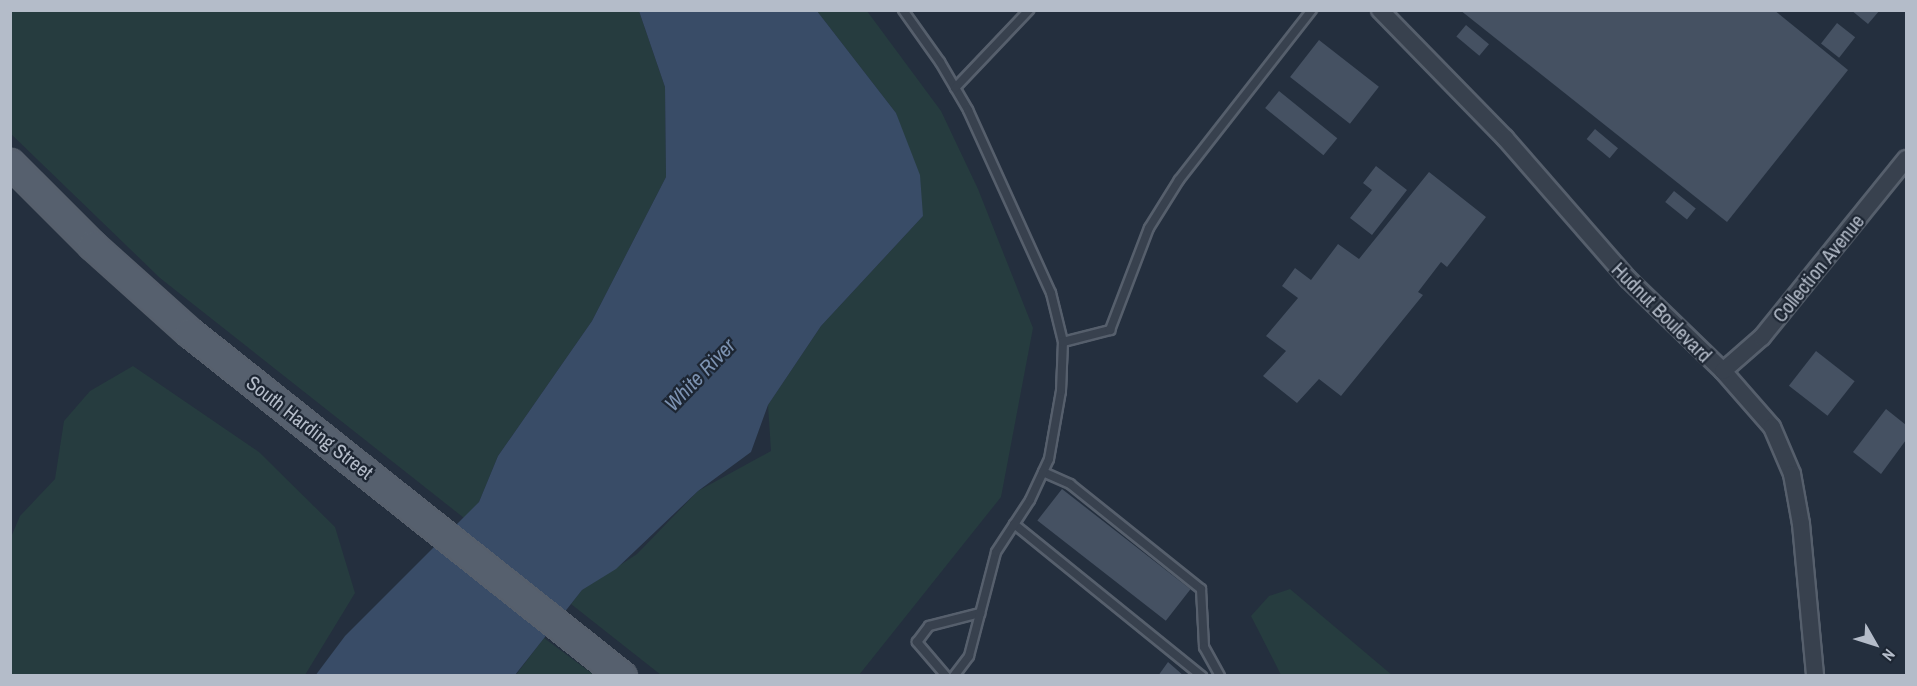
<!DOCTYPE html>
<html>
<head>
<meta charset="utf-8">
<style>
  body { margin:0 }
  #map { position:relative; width:1917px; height:686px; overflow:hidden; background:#242f3e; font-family:"Archivo Narrow",sans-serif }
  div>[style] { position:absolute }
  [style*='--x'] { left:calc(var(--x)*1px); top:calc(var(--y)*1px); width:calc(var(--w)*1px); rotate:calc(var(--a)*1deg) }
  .green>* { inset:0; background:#263c3f }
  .water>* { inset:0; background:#394c67 }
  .building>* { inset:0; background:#455162; transform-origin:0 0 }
  .roads { filter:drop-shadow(2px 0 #565f6c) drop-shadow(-2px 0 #565f6c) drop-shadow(0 2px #565f6c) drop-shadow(0 -2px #565f6c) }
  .service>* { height:8px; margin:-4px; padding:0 4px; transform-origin:4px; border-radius:4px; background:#38414e }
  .minor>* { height:16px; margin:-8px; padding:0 8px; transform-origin:8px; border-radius:8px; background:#38414e }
  .primary>* { height:27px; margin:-13.5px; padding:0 13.5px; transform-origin:13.5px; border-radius:13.5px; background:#56606e }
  span { translate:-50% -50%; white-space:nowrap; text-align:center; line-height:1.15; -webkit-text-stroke:4.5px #1d2633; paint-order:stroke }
  .street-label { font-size:20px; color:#b4bcc9 }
  .water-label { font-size:21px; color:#7c92b1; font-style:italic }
  .frame { position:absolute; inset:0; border:12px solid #b4bcc9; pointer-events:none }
  .north { position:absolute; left:1845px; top:614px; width:60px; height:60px; -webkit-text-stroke:4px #1d2633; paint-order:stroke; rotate:129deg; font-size:16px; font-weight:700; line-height:24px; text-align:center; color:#b4bcc9 }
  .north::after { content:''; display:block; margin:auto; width:21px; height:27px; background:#b4bcc9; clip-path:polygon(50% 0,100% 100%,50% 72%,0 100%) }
</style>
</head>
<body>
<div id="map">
  <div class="green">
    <div style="clip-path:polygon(10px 11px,639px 11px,665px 87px,666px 177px,592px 321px,498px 456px,479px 502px,464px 518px,160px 278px,11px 134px)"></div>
    <div style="clip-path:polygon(817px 11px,867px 11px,941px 111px,978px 189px,1033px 328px,1001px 497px,859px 675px,661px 675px,571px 604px,582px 590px,637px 554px,698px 491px,771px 451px,768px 405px,821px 326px,923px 216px,896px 113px)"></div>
    <div style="clip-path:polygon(133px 366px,259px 452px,335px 527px,355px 593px,305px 675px,11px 675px,11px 537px,20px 516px,55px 479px,64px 421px,90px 391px)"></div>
    <div style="clip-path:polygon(1290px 589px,1392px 675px,1281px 675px,1251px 616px,1269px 596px)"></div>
    <div style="clip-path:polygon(544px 638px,594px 675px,515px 676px)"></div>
  </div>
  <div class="water">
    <div style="clip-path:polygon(639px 11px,817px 11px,896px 113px,920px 175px,923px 216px,821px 326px,768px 405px,751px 452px,698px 491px,616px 569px,582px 590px,515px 675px,315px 676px,345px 636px,479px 502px,498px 456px,592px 321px,666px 177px,665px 87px)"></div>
  </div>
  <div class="building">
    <div style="clip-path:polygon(1460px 10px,1774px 10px,1848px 70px,1727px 222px)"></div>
    <div style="clip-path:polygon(1851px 10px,1880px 10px,1868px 24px)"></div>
    <div style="left:1837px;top:23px;width:23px;height:26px;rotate:38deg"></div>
    <div style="left:1466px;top:25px;width:30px;height:15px;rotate:40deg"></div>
    <div style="left:1319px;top:40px;width:76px;height:47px;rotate:38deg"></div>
    <div style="left:1279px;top:91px;width:75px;height:22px;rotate:39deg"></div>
    <div style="left:1595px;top:129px;width:30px;height:13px;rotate:40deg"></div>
    <div style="clip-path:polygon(1376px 166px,1407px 190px,1372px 235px,1350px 218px,1372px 190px,1363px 183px)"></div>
    <div style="clip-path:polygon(1429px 172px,1486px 217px,1447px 267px,1441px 262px,1418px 292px,1423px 295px,1341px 396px,1319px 379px,1297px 403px,1263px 376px,1286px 351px,1266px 336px,1298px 298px,1282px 286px,1295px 268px,1311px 280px,1338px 244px,1359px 259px)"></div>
    <div style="left:1674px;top:191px;width:28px;height:14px;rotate:39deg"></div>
    <div style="left:1816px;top:351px;width:49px;height:44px;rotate:38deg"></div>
    <div style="clip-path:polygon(1886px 409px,1906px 425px,1906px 440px,1881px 474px,1853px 452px)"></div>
    <div style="left:1062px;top:489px;width:163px;height:40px;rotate:38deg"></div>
    <div style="clip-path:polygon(1168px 662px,1184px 676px,1158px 676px)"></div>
  </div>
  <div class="roads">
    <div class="service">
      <div style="--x:903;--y:10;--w:64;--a:54.6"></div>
      <div style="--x:940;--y:62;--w:56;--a:59.7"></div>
      <div style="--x:968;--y:110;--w:201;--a:65.6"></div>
      <div style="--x:1051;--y:293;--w:50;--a:76.2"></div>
      <div style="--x:955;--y:88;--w:108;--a:-46.5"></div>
      <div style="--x:1043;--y:472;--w:30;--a:24"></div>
      <div style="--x:1070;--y:484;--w:168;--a:38.7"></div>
      <div style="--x:1201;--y:589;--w:58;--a:87"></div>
      <div style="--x:1204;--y:647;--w:33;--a:61"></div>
      <div style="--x:1014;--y:524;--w:242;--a:39"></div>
      <div style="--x:946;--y:676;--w:45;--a:-130.5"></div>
      <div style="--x:917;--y:642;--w:20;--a:-53"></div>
      <div style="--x:929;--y:626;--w:53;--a:-14.3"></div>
      <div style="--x:954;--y:676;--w:25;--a:-53"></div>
      <div style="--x:969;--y:656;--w:107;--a:-75.4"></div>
      <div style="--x:996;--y:552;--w:62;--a:-56.8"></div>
      <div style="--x:1030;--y:500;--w:45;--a:-65.1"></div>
      <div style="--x:1049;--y:459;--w:69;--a:-80"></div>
      <div style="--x:1061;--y:391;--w:49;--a:-87.7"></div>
      <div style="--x:1063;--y:342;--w:49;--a:-14.3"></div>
      <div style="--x:1110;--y:330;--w:109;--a:-69.1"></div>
      <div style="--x:1149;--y:228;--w:57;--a:-58"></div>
      <div style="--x:1179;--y:180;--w:216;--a:-52"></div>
    </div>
    <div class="minor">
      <div style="--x:1380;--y:10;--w:179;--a:45.7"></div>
      <div style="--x:1505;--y:138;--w:187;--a:48.9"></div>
      <div style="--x:1628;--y:279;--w:132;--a:44.1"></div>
      <div style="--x:1723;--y:371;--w:74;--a:48.8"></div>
      <div style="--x:1772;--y:427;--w:51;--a:66.9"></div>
      <div style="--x:1792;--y:474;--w:51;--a:79.8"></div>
      <div style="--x:1801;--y:524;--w:153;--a:84.7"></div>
      <div style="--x:1723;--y:371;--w:52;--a:-41.1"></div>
      <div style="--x:1762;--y:337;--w:229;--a:-51"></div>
    </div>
    <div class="primary">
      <div style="--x:10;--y:163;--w:116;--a:45"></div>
      <div style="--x:92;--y:245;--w:130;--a:41.9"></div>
      <div style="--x:189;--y:332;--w:553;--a:38.47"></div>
    </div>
  </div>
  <div class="street-label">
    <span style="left:1818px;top:268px;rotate:-51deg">Collection Avenue</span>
    <span style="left:1662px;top:312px;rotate:45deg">Hudnut Boulevard</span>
    <span style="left:310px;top:427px;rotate:38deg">South Harding Street</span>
  </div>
  <div class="water-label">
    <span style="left:700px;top:375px;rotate:-46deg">White River</span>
  </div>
  <div class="frame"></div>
  <div class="north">N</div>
</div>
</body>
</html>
